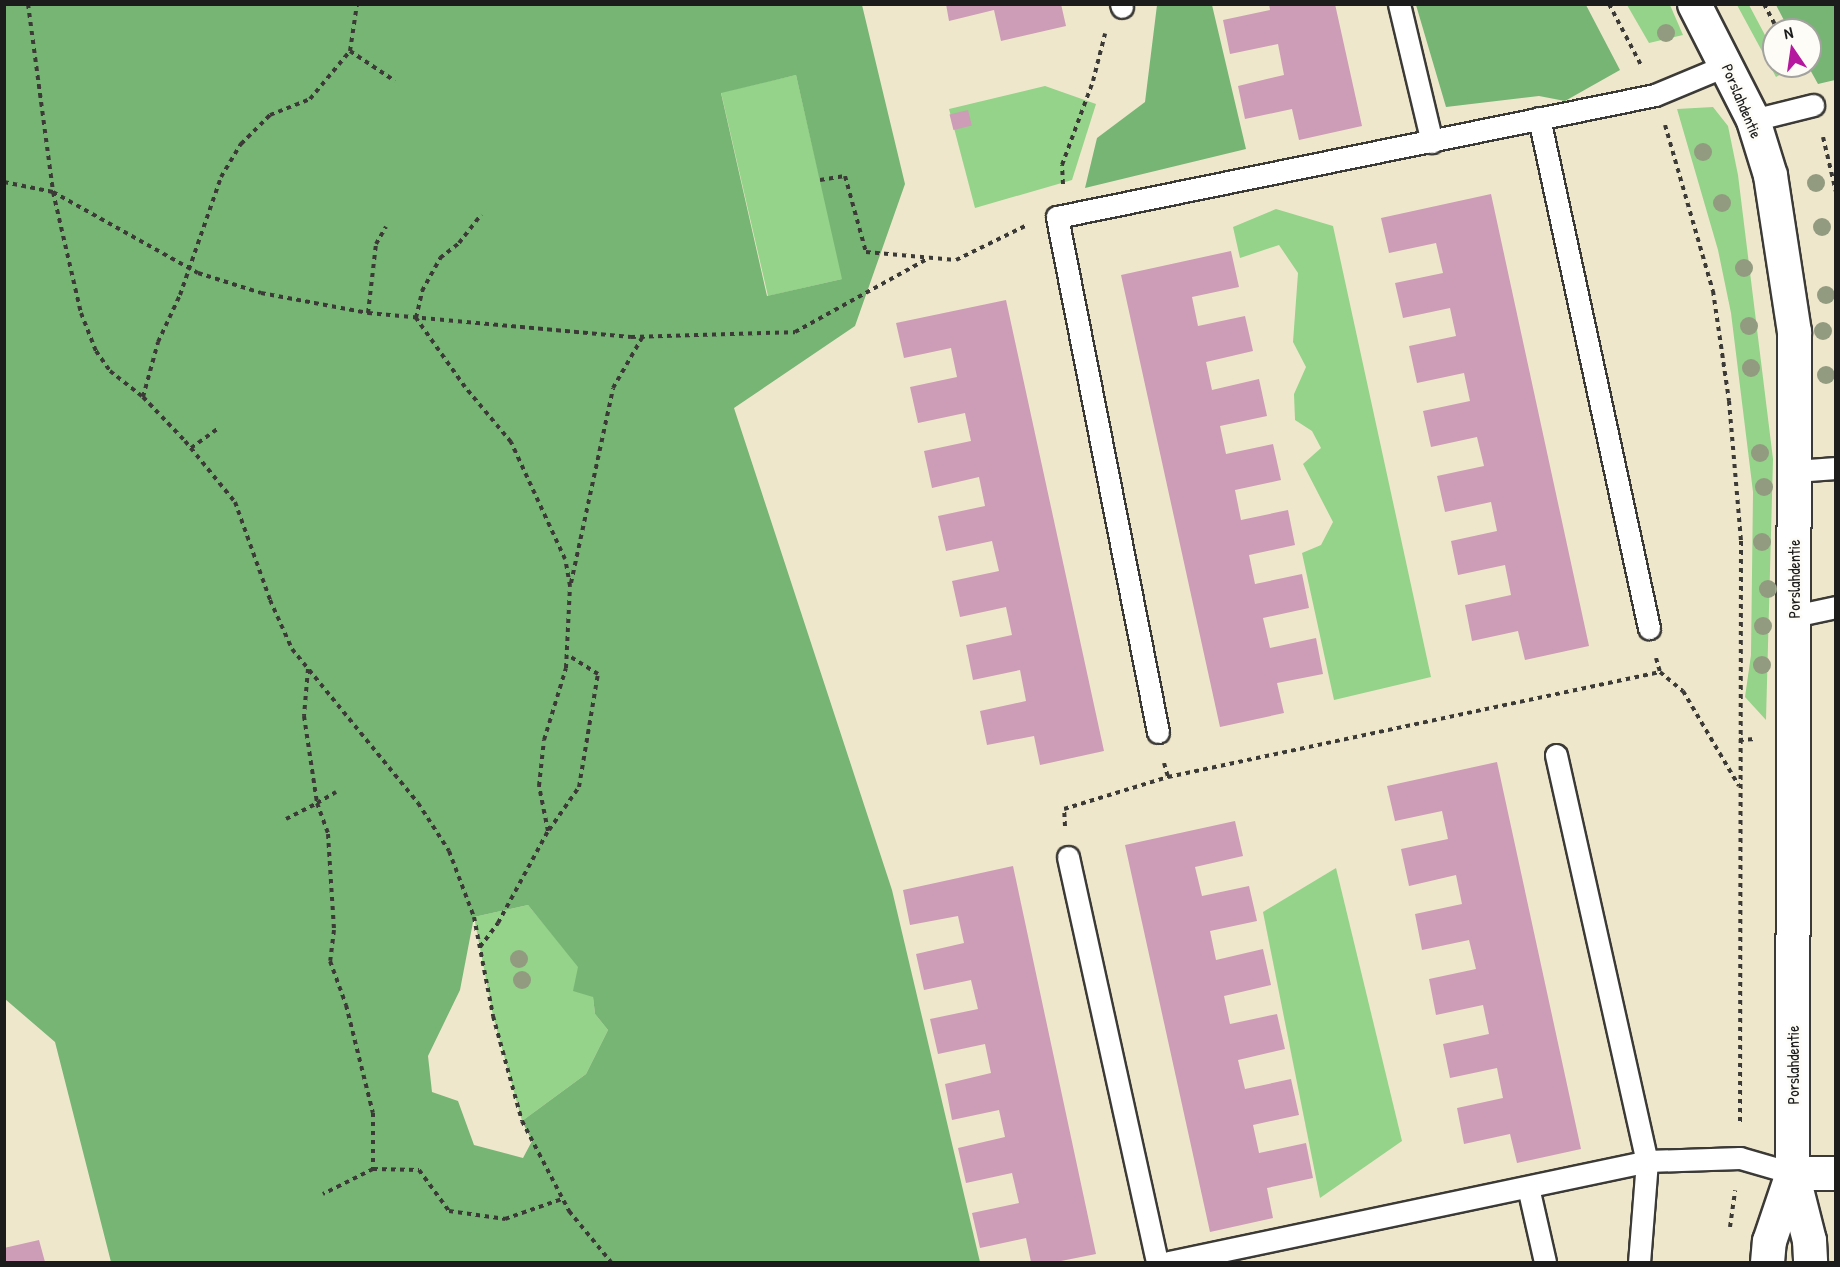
<!DOCTYPE html>
<html>
<head>
<meta charset="utf-8">
<style>
  body { margin:0 }
  #map { position:relative; width:1840px; height:1267px; overflow:hidden; background:#efe7cc; font-family:"Patrick Hand",sans-serif }
  div>[style] { position:absolute }
  [style*='--x'] { left:calc(var(--x)*1px); top:calc(var(--y)*1px); width:calc(var(--w)*1px); rotate:calc(var(--a)*1deg) }
  .green>* { inset:0; background:#94d389; transform-origin:0 0 }
  .forest>* { inset:0; background:#77b575 }
  .building>* { inset:0; background:#cd9cb7; transform-origin:0 0 }
  .path>* { height:4px; margin-top:-2px; transform-origin:0; background:repeating-linear-gradient(90deg,#3c3a36 0 4.5px,transparent 0 9px) }
  .roads { filter:drop-shadow(2px 0 #3c3a36) drop-shadow(-2px 0 #3c3a36) drop-shadow(0 2px #3c3a36) drop-shadow(0 -2px #3c3a36) }
  .service>* { height:21px; margin:-10.5px; padding:0 10.5px; transform-origin:10.5px; border-radius:10.5px; background:#fff }
  .minor>* { height:33px; margin:-16.5px; padding:0 16.5px; transform-origin:16.5px; border-radius:16.5px; background:#fff }
  .tertiary>* { height:33px; margin:-16.5px; padding:0 16.5px; transform-origin:16.5px; border-radius:16.5px; background:#fff }
  .trees>* { width:18px; height:18px; margin:-9px; border-radius:50%; background:#929b80 }
  span { translate:-50% -50%; white-space:nowrap; text-align:center; line-height:1.15; -webkit-text-stroke:5px #fdfcf7; paint-order:stroke }
  .street-label { font-size:16px; color:#1c1c1c }
  .frame { position:absolute; inset:0; border:6px solid #1c1c1c; pointer-events:none }
  .north { position:absolute; left:1762px; top:18px; width:60px; height:60px; box-sizing:border-box; background:#fdfcf7; border:2px solid #a3a29f; border-radius:50%; rotate:347deg; font-size:16px; font-weight:700; line-height:24px; text-align:center; color:#1c1c1c }
  .north::after { content:''; display:block; margin:auto; width:21px; height:27px; background:#b5179e; clip-path:polygon(50% 0,100% 100%,50% 72%,0 100%) }
</style>
</head>
<body>
<div id="map">
  <div class="green">
    <div style="clip-path:polygon(1627px 5px,1670px 5px,1683px 35px,1649px 43px)"></div>
    <div style="clip-path:polygon(1737px 5px,1749px 5px,1774px 52px,1774px 66px,1781px 66px,1785px 72px,1776px 77px)"></div>
    <div style="left:796px;top:75px;width:209px;height:77px;rotate:77deg"></div>
    <div style="clip-path:polygon(1045px 86px,1096px 104px,1072px 180px,975px 208px,949px 109px)"></div>
    <div style="clip-path:polygon(1713px 107px,1728px 126px,1738px 175px,1773px 459px,1766px 720px,1745px 697px,1751px 655px,1753px 492px,1731px 313px,1718px 250px,1677px 109px)"></div>
    <div style="clip-path:polygon(1276px 209px,1333px 226px,1431px 677px,1334px 700px,1302px 553px,1321px 545px,1333px 522px,1303px 464px,1321px 448px,1312px 431px,1295px 420px,1294px 394px,1306px 367px,1293px 342px,1298px 273px,1279px 245px,1240px 258px,1233px 227px)"></div>
    <div style="clip-path:polygon(1336px 868px,1402px 1141px,1320px 1198px,1263px 912px)"></div>
    <div style="clip-path:polygon(528px 905px,579px 967px,593px 997px,595px 1014px,608px 1030px,586px 1074px,522px 1121px,493px 1016px,474px 917px)"></div>
  </div>
  <div class="forest">
    <div style="clip-path:polygon(evenodd,5px 4px,862px 5px,905px 184px,855px 326px,734px 408px,892px 890px,980px 1262px,111px 1262px,55px 1042px,5px 999px,5px 4px,796px 75px,842px 279px,767px 296px,721px 93px,796px 75px,5px 4px,528px 905px,578px 967px,573px 991px,593px 997px,595px 1014px,608px 1030px,586px 1074px,522px 1121px,532px 1141px,523px 1158px,474px 1145px,458px 1101px,432px 1092px,428px 1056px,460px 990px,474px 917px,528px 905px)"></div>
    <div style="clip-path:polygon(1157px 5px,1212px 5px,1246px 149px,1085px 188px,1097px 138px,1145px 102px)"></div>
    <div style="clip-path:polygon(1416px 5px,1586px 5px,1620px 70px,1565px 101px,1539px 96px,1446px 107px)"></div>
    <div style="clip-path:polygon(1776px 5px,1835px 5px,1835px 80px,1818px 84px,1808px 66px,1810px 30px,1789px 30px)"></div>
  </div>
  <div class="building">
    <div style="clip-path:polygon(946px 4px,1061px 4px,1066px 26px,1001px 41px,994px 10px,949px 21px)"></div>
    <div style="clip-path:polygon(1269px 4px,1335px 4px,1362px 126px,1299px 140px,1292px 109px,1245px 119px,1238px 86px,1284px 75px,1278px 44px,1230px 54px,1223px 20px,1270px 10px)"></div>
    <div style="left:968px;top:110px;width:16px;height:19px;rotate:76deg"></div>
    <div style="clip-path:polygon(1491px 194px,1589px 646px,1525px 660px,1518px 631px,1472px 641px,1465px 605px,1511px 595px,1505px 565px,1458px 575px,1451px 541px,1497px 531px,1491px 502px,1445px 512px,1437px 476px,1484px 466px,1477px 437px,1431px 447px,1423px 411px,1470px 401px,1464px 373px,1417px 383px,1409px 346px,1456px 336px,1450px 308px,1403px 318px,1395px 283px,1443px 273px,1436px 243px,1389px 253px,1381px 218px)"></div>
    <div style="clip-path:polygon(1231px 251px,1239px 287px,1192px 297px,1198px 326px,1245px 316px,1253px 351px,1206px 362px,1212px 390px,1259px 379px,1267px 416px,1220px 426px,1226px 454px,1273px 444px,1281px 480px,1235px 490px,1241px 520px,1288px 510px,1295px 545px,1249px 555px,1255px 584px,1302px 574px,1309px 608px,1263px 618px,1270px 648px,1316px 638px,1323px 674px,1277px 683px,1284px 713px,1220px 727px,1121px 275px)"></div>
    <div style="clip-path:polygon(1006px 300px,1104px 751px,1040px 765px,1034px 736px,987px 745px,980px 711px,1026px 701px,1020px 670px,973px 680px,966px 645px,1012px 635px,1006px 607px,960px 617px,952px 581px,999px 571px,992px 541px,946px 551px,938px 516px,985px 506px,979px 477px,932px 488px,924px 451px,971px 441px,965px 413px,918px 423px,910px 387px,957px 377px,951px 348px,904px 358px,896px 323px)"></div>
    <div style="clip-path:polygon(1497px 762px,1581px 1149px,1517px 1163px,1510px 1134px,1464px 1144px,1457px 1108px,1503px 1098px,1497px 1068px,1450px 1078px,1443px 1044px,1489px 1034px,1483px 1005px,1436px 1015px,1429px 979px,1476px 969px,1469px 940px,1422px 950px,1415px 914px,1462px 904px,1456px 875px,1409px 886px,1401px 849px,1448px 839px,1442px 811px,1395px 821px,1387px 786px)"></div>
    <div style="clip-path:polygon(1235px 821px,1243px 856px,1195px 867px,1202px 896px,1249px 886px,1257px 921px,1210px 931px,1216px 960px,1263px 949px,1271px 985px,1224px 996px,1230px 1024px,1277px 1014px,1285px 1049px,1238px 1060px,1245px 1089px,1291px 1079px,1299px 1115px,1253px 1125px,1259px 1153px,1306px 1143px,1313px 1178px,1267px 1188px,1273px 1218px,1210px 1232px,1125px 845px)"></div>
    <div style="clip-path:polygon(1013px 866px,1096px 1254px,1056px 1262px,1031px 1262px,1026px 1238px,980px 1248px,972px 1213px,1019px 1203px,1012px 1173px,966px 1183px,958px 1148px,1005px 1137px,999px 1110px,952px 1120px,945px 1084px,991px 1073px,985px 1044px,938px 1054px,930px 1019px,978px 1009px,971px 980px,924px 990px,916px 954px,964px 943px,958px 916px,910px 925px,903px 890px)"></div>
    <div style="clip-path:polygon(39px 1240px,45px 1262px,4px 1262px,4px 1248px)"></div>
  </div>
  <div class="path">
    <div style="--x:28;--y:4;--w:190;--a:82.4"></div>
    <div style="--x:53;--y:192;--w:124;--a:77"></div>
    <div style="--x:81;--y:313;--w:41;--a:68.5"></div>
    <div style="--x:96;--y:351;--w:24;--a:55"></div>
    <div style="--x:110;--y:371;--w:42;--a:38.2"></div>
    <div style="--x:143;--y:397;--w:61;--a:46.3"></div>
    <div style="--x:185;--y:441;--w:79;--a:50.7"></div>
    <div style="--x:235;--y:502;--w:104;--a:70.3"></div>
    <div style="--x:270;--y:600;--w:54;--a:65.8"></div>
    <div style="--x:292;--y:649;--w:199;--a:50.7"></div>
    <div style="--x:418;--y:803;--w:57;--a:57.1"></div>
    <div style="--x:449;--y:851;--w:71;--a:69.3"></div>
    <div style="--x:474;--y:917;--w:101;--a:79.1"></div>
    <div style="--x:493;--y:1016;--w:109;--a:74.6"></div>
    <div style="--x:522;--y:1121;--w:102;--a:62.4"></div>
    <div style="--x:569;--y:1211;--w:66;--a:50.5"></div>
    <div style="--x:1609;--y:4;--w:69;--a:62.3"></div>
    <div style="--x:1764;--y:4;--w:30;--a:62"></div>
    <div style="--x:350;--y:51;--w:54;--a:33.7"></div>
    <div style="--x:1795;--y:66;--w:9;--a:63"></div>
    <div style="--x:1665;--y:125;--w:173;--a:73.9"></div>
    <div style="--x:1713;--y:291;--w:111;--a:81.7"></div>
    <div style="--x:1729;--y:401;--w:141;--a:85.1"></div>
    <div style="--x:1741;--y:541;--w:584;--a:90.1"></div>
    <div style="--x:1823;--y:137;--w:57;--a:76.7"></div>
    <div style="--x:820;--y:180;--w:25;--a:-9"></div>
    <div style="--x:845;--y:176;--w:79;--a:74.6"></div>
    <div style="--x:866;--y:252;--w:90;--a:5.1"></div>
    <div style="--x:956;--y:260;--w:79;--a:-26.2"></div>
    <div style="--x:4;--y:182;--w:50;--a:11.5"></div>
    <div style="--x:53;--y:192;--w:166;--a:29.2"></div>
    <div style="--x:198;--y:273;--w:66;--a:17.6"></div>
    <div style="--x:261;--y:293;--w:109;--a:10.6"></div>
    <div style="--x:368;--y:313;--w:264;--a:5.2"></div>
    <div style="--x:631;--y:337;--w:164;--a:-1.7"></div>
    <div style="--x:795;--y:332;--w:153;--a:-28.9"></div>
    <div style="--x:1063;--y:184;--w:19;--a:-93"></div>
    <div style="--x:1062;--y:165;--w:90;--a:-69.7"></div>
    <div style="--x:1093;--y:81;--w:49;--a:-75.7"></div>
    <div style="--x:368;--y:313;--w:69;--a:-83.4"></div>
    <div style="--x:376;--y:244;--w:20;--a:-60"></div>
    <div style="--x:143;--y:397;--w:57;--a:-74.7"></div>
    <div style="--x:158;--y:342;--w:52;--a:-64.9"></div>
    <div style="--x:180;--y:295;--w:125;--a:-70.8"></div>
    <div style="--x:221;--y:177;--w:39;--a:-59"></div>
    <div style="--x:241;--y:144;--w:41;--a:-45"></div>
    <div style="--x:270;--y:115;--w:43;--a:-21.8"></div>
    <div style="--x:310;--y:99;--w:62;--a:-50.2"></div>
    <div style="--x:350;--y:51;--w:48;--a:-81.5"></div>
    <div style="--x:191;--y:448;--w:34;--a:-36"></div>
    <div style="--x:571;--y:583;--w:199;--a:-77.8"></div>
    <div style="--x:613;--y:388;--w:60;--a:-60"></div>
    <div style="--x:1656;--y:658;--w:15;--a:74"></div>
    <div style="--x:308;--y:669;--w:47;--a:94.9"></div>
    <div style="--x:304;--y:716;--w:88;--a:81.5"></div>
    <div style="--x:317;--y:803;--w:22;--a:-30"></div>
    <div style="--x:1739;--y:740;--w:17;--a:-3"></div>
    <div style="--x:1164;--y:763;--w:15;--a:74"></div>
    <div style="--x:286;--y:819;--w:35;--a:-27"></div>
    <div style="--x:317;--y:803;--w:33;--a:70"></div>
    <div style="--x:328;--y:834;--w:96;--a:86.4"></div>
    <div style="--x:334;--y:930;--w:31;--a:97"></div>
    <div style="--x:330;--y:961;--w:47;--a:70"></div>
    <div style="--x:346;--y:1005;--w:111;--a:76"></div>
    <div style="--x:373;--y:1113;--w:56;--a:90"></div>
    <div style="--x:373;--y:1169;--w:56;--a:153.4"></div>
    <div style="--x:1065;--y:826;--w:17;--a:-93"></div>
    <div style="--x:1064;--y:809;--w:109;--a:-17.1"></div>
    <div style="--x:1168;--y:777;--w:503;--a:-12.05"></div>
    <div style="--x:1660;--y:672;--w:30;--a:40"></div>
    <div style="--x:1683;--y:691;--w:110;--a:59.5"></div>
    <div style="--x:549;--y:830;--w:52;--a:-55.1"></div>
    <div style="--x:579;--y:787;--w:115;--a:-80.5"></div>
    <div style="--x:598;--y:674;--w:36;--a:-148"></div>
    <div style="--x:480;--y:947;--w:30;--a:-53"></div>
    <div style="--x:498;--y:923;--w:105;--a:-61.5"></div>
    <div style="--x:548;--y:831;--w:46;--a:-101.3"></div>
    <div style="--x:539;--y:786;--w:46;--a:-83.8"></div>
    <div style="--x:544;--y:740;--w:75;--a:-73"></div>
    <div style="--x:566;--y:668;--w:82;--a:-87.2"></div>
    <div style="--x:570;--y:586;--w:27;--a:-100"></div>
    <div style="--x:565;--y:559;--w:129;--a:-114.8"></div>
    <div style="--x:511;--y:442;--w:72;--a:-129.9"></div>
    <div style="--x:465;--y:387;--w:85;--a:-125.4"></div>
    <div style="--x:416;--y:318;--w:28;--a:-77"></div>
    <div style="--x:422;--y:291;--w:38;--a:-61"></div>
    <div style="--x:440;--y:258;--w:24;--a:-38"></div>
    <div style="--x:459;--y:243;--w:36;--a:-52"></div>
    <div style="--x:373;--y:1169;--w:46;--a:1.2"></div>
    <div style="--x:419;--y:1170;--w:51;--a:53.8"></div>
    <div style="--x:449;--y:1211;--w:57;--a:8.1"></div>
    <div style="--x:505;--y:1219;--w:60;--a:-19.3"></div>
    <div style="--x:1730;--y:1227;--w:37;--a:-82"></div>
  </div>
  <div class="roads">
    <div class="service">
      <div style="--x:1121;--y:4;--w:3;--a:72"></div>
      <div style="--x:1399;--y:4;--w:142;--a:76.6"></div>
      <div style="--x:1539;--y:118;--w:522;--a:77.83"></div>
      <div style="--x:1753;--y:120;--w:62;--a:-14"></div>
      <div style="--x:1795;--y:471;--w:41;--a:-4.2"></div>
      <div style="--x:1794;--y:616;--w:43;--a:-12.1"></div>
      <div style="--x:1158;--y:732;--w:525;--a:-101.1"></div>
      <div style="--x:1057;--y:217;--w:610;--a:-11.53"></div>
      <div style="--x:1655;--y:95;--w:78;--a:-22.6"></div>
      <div style="--x:1556;--y:755;--w:416;--a:77.4"></div>
      <div style="--x:1647;--y:1161;--w:101;--a:94.5"></div>
      <div style="--x:1068;--y:857;--w:415;--a:77.6"></div>
      <div style="--x:1528;--y:1187;--w:77;--a:77.2"></div>
      <div style="--x:1169;--y:1262;--w:489;--a:-11.9"></div>
      <div style="--x:1647;--y:1161;--w:93;--a:-1.8"></div>
      <div style="--x:1740;--y:1158;--w:54;--a:16.1"></div>
    </div>
    <div class="minor">
      <div style="--x:1792;--y:1173;--w:44;--a:0"></div>
    </div>
    <div class="tertiary">
      <div style="--x:1694;--y:4;--w:130;--a:63"></div>
      <div style="--x:1753;--y:120;--w:58;--a:72.8"></div>
      <div style="--x:1770;--y:175;--w:158;--a:81.3"></div>
      <div style="--x:1794;--y:331;--w:842;--a:90.14"></div>
      <div style="--x:1792;--y:1173;--w:69;--a:75.8"></div>
      <div style="--x:1809;--y:1240;--w:22;--a:87"></div>
      <div style="--x:1767;--y:1262;--w:21;--a:-85"></div>
      <div style="--x:1769;--y:1241;--w:72;--a:-71.3"></div>
    </div>
  </div>
  <div class="trees">
    <div style="left:1666px;top:33px"></div>
    <div style="left:1703px;top:152px"></div>
    <div style="left:1816px;top:183px"></div>
    <div style="left:1722px;top:203px"></div>
    <div style="left:1822px;top:227px"></div>
    <div style="left:1744px;top:268px"></div>
    <div style="left:1826px;top:295px"></div>
    <div style="left:1749px;top:326px"></div>
    <div style="left:1823px;top:331px"></div>
    <div style="left:1751px;top:368px"></div>
    <div style="left:1826px;top:375px"></div>
    <div style="left:1760px;top:453px"></div>
    <div style="left:1764px;top:487px"></div>
    <div style="left:1762px;top:542px"></div>
    <div style="left:1768px;top:589px"></div>
    <div style="left:1763px;top:626px"></div>
    <div style="left:1762px;top:665px"></div>
    <div style="left:519px;top:959px"></div>
    <div style="left:522px;top:980px"></div>
  </div>
  <div class="street-label">
    <span style="left:1742px;top:101px;rotate:67deg">Porslahdentie</span>
    <span style="left:1794px;top:579px;rotate:-90deg">Porslahdentie</span>
    <span style="left:1793px;top:1065px;rotate:-90deg">Porslahdentie</span>
  </div>
  <div class="frame"></div>
  <div class="north">N</div>
</div>
</body>
</html>
